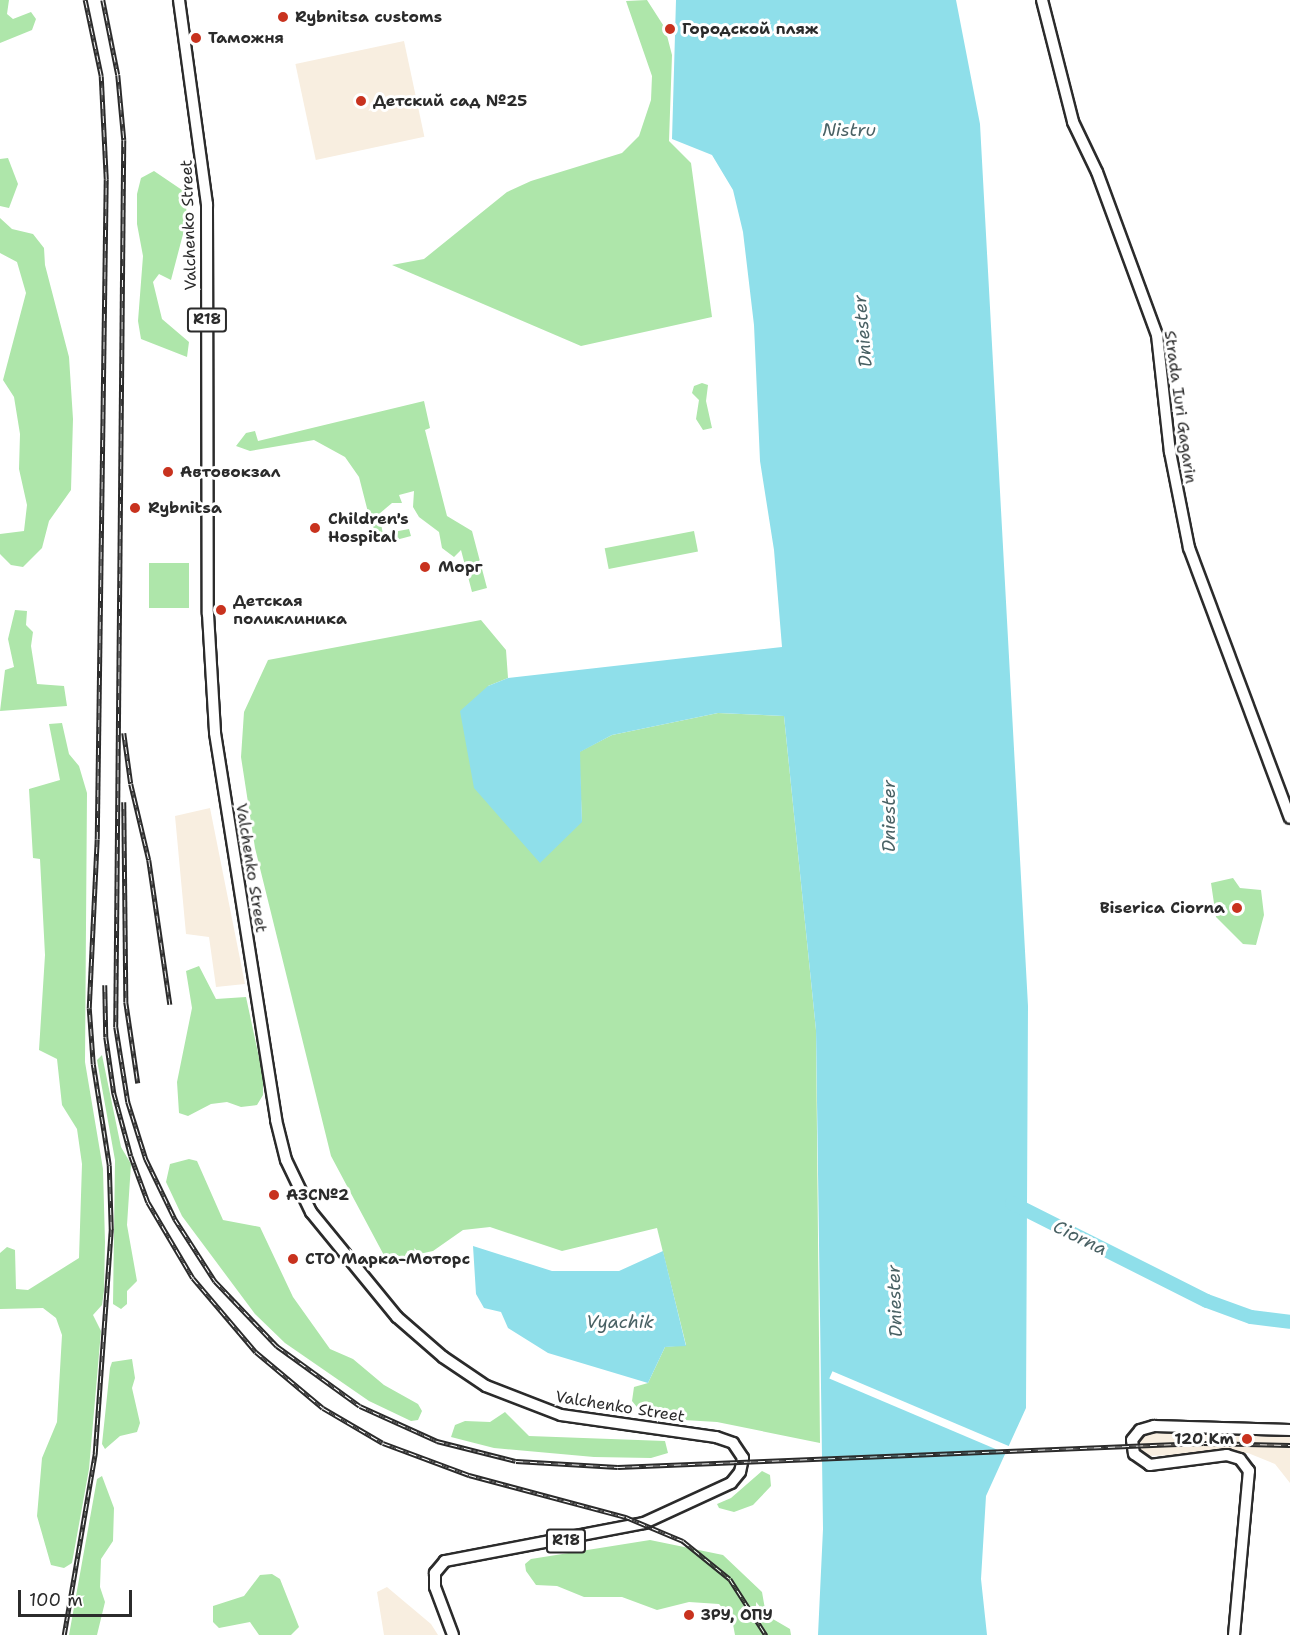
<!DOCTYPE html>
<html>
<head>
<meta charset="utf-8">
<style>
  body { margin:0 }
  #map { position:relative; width:1290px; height:1635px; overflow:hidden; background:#fff; font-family:"Shantell Sans",sans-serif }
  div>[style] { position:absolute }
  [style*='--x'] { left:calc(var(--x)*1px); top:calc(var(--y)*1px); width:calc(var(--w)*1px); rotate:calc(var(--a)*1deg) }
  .built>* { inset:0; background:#f8eee0; transform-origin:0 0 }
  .green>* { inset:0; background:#aee6aa; transform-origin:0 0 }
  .water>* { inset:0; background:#8fdfea }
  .pier>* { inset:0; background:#fff; transform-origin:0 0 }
  .river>* { height:14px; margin:-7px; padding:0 7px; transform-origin:7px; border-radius:7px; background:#8fdfea }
  .roads { filter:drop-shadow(2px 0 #2b2b2b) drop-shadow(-2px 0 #2b2b2b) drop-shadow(0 2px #2b2b2b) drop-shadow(0 -2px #2b2b2b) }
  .secondary>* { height:10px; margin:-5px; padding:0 5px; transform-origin:5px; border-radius:5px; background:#fff }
  .primary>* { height:10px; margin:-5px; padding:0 5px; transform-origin:5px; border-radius:5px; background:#fff }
  .rail>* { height:4.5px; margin-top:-2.25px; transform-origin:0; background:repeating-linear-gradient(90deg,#fff 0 7px,#2b2b2b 0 14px); box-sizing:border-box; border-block:2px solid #2b2b2b }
  .dots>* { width:16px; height:16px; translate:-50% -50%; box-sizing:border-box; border:3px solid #fff; border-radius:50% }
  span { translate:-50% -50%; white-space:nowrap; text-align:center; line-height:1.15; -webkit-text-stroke:6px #fff; paint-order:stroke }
  .shield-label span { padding:2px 4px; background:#fff; border:2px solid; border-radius:4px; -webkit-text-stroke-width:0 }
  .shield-label { font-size:15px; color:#2b2b2b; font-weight:700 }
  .poi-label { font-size:16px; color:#2b2b2b; font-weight:700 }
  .left { translate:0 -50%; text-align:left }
  .right { translate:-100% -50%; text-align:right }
  .street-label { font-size:16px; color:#2b2b2b }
  .water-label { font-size:18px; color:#496164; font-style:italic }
  .scale { position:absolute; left:18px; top:1590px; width:114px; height:27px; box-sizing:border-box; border:3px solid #2b2b2b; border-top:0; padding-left:8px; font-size:18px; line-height:21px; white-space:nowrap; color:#2b2b2b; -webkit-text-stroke:4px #fff; paint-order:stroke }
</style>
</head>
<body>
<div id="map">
  <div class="built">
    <div style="left:404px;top:41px;width:98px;height:111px;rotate:78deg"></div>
    <div style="clip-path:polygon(210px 808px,245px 984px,216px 987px,209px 937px,186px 934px,175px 816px)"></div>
    <div style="clip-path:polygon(1151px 1433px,1290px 1437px,1290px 1483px,1275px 1464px,1248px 1453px,1143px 1456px,1136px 1441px)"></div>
    <div style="clip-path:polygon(387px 1587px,431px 1624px,438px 1635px,384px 1635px,377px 1592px)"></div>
  </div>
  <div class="green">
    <div style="clip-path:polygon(0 0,9px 0,7px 14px,13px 19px,31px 12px,36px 19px,32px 30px,0 43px)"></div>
    <div style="clip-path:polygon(647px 0,665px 28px,672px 55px,669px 141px,691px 163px,712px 317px,581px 346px,392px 265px,424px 259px,507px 192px,531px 181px,622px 153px,639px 136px,651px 100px,652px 76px,626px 1px)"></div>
    <div style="clip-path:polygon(8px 158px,18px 184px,9px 208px,0 206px,0 159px)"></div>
    <div style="clip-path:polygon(154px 171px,182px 190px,186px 205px,187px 219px,171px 280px,159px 274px,153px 282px,162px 319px,189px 342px,187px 357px,141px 339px,138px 321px,143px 256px,137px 224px,137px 194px,141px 178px)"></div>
    <div style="clip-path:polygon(0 218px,12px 229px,33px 234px,44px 248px,45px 265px,69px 357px,73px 419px,71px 490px,49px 521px,42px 548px,23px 567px,11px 565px,0 554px,0 534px,24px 531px,27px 505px,19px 469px,20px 434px,14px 397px,3px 380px,26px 293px,17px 262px,0 253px)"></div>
    <div style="clip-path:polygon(702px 383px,708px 385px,706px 401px,712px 428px,703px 430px,696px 419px,699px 400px,692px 393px,694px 386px)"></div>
    <div style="clip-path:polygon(424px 401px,430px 428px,425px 430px,447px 516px,472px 531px,487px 588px,472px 592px,461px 550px,454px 557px,442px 548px,439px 532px,419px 517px,413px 507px,414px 491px,399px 495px,402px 503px,392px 503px,379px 514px,383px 534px,409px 529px,411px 536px,381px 544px,370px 520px,359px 477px,345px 457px,314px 440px,250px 451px,236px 446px,246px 433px,255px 431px,258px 441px)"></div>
    <div style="left:694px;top:531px;width:21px;height:91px;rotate:79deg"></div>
    <div style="left:149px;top:563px;width:40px;height:45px"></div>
    <div style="clip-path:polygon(15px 610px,27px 611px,26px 625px,33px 632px,31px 646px,37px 684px,64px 686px,67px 706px,0 711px,5px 670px,14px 667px,8px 639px)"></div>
    <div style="clip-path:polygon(481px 620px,506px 650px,508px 678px,488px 686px,582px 822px,579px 752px,612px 735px,718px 713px,784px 716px,816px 1030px,820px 1443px,717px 1422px,667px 1419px,641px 1412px,632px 1401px,634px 1387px,648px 1383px,665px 1347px,686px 1345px,657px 1228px,562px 1251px,490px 1227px,463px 1230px,433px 1251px,387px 1261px,331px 1156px,255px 848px,241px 757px,244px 712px,268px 660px)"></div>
    <div style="clip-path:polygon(62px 723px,69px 754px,79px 766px,87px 793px,85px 1062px,103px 1169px,105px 1242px,104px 1291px,102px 1305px,93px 1315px,101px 1331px,89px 1469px,72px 1563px,64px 1568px,51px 1565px,37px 1516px,42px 1458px,57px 1422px,62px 1335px,56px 1318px,43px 1308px,0 1309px,0 1253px,7px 1247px,15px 1250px,16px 1289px,28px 1290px,79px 1258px,82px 1164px,77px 1129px,62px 1105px,57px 1059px,39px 1050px,45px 955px,40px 859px,33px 858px,29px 789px,60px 780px,49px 724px)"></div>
    <div style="clip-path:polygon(1233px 878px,1240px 888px,1261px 890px,1264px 915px,1256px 945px,1243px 944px,1216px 917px,1211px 883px)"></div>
    <div style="clip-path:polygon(199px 966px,216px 999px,246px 997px,263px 1076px,263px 1095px,257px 1105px,241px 1107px,227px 1102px,211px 1104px,188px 1116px,179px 1113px,177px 1082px,192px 1008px,186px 971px)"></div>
    <div style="clip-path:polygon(102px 1055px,121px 1147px,131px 1164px,127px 1225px,137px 1281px,127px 1291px,127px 1304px,121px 1309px,113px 1304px,115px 1160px,97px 1060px)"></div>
    <div style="clip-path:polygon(189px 1159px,197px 1161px,223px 1220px,260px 1227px,293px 1297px,330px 1349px,353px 1359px,384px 1385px,418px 1404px,422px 1411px,418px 1420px,411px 1421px,369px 1401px,285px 1343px,255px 1314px,182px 1216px,166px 1182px,170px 1164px)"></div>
    <div style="clip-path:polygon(132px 1359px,135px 1378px,132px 1388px,140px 1423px,137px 1432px,120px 1436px,105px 1449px,102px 1444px,110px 1368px,112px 1362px)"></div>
    <div style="clip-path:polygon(505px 1412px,529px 1436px,665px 1441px,668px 1453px,651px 1458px,594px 1457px,494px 1448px,451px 1437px,455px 1425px,465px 1421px,490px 1422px)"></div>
    <div style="clip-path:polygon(762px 1471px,770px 1475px,771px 1486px,753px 1505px,734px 1512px,719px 1508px,717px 1504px,731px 1498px)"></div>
    <div style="clip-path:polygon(102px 1476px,114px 1508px,113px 1541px,101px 1559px,100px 1587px,105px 1602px,97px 1635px,69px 1635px,97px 1479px)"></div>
    <div style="clip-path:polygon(650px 1540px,723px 1555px,762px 1592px,766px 1615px,790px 1629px,791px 1635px,735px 1635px,732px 1619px,719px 1604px,689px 1602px,657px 1610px,622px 1597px,584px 1597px,557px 1586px,536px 1585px,526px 1571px,525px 1564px,531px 1559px)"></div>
    <div style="clip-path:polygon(272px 1574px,280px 1579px,299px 1627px,291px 1635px,259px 1635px,250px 1622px,219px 1628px,213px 1622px,213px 1606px,244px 1596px,260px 1575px)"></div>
  </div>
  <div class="water">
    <div style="clip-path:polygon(676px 0,956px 0,980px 124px,1028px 1006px,1026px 1408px,986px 1496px,981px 1579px,987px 1635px,818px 1635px,823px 1529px,816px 1030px,784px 716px,718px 713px,612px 735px,580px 752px,582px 822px,540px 863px,474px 788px,460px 711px,488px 686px,508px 678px,782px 647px,774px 550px,760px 461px,754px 325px,743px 232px,733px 190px,712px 155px,672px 139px)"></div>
    <div style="clip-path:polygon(473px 1246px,552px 1271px,619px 1271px,663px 1251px,686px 1346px,665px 1347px,648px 1383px,548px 1353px,508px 1328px,501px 1312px,484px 1308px,476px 1294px)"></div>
  </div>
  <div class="pier">
    <div style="left:1011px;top:1447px;width:8px;height:194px;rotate:113deg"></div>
  </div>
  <div class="river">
    <div style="--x:1012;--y:1203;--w:218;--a:26.7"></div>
    <div style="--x:1207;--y:1301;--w:47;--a:20"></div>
    <div style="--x:1251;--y:1317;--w:39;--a:7"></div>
  </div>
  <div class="roads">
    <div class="secondary">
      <div style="--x:1042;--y:0;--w:126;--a:75.7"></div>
      <div style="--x:1073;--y:122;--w:55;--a:64.4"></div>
      <div style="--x:1097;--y:172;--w:174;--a:69.8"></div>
      <div style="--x:1157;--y:335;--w:118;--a:83.7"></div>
      <div style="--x:1170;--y:452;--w:98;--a:78.8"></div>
      <div style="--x:1189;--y:548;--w:288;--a:69.5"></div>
      <div style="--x:1234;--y:1635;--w:165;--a:-84.8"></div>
      <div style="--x:1249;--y:1471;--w:15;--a:-127"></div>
      <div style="--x:1240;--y:1459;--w:14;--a:-163"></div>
      <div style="--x:1227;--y:1455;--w:78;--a:172.6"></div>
      <div style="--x:1150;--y:1465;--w:19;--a:-145"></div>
      <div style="--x:1134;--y:1454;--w:14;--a:-98"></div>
      <div style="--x:1132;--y:1440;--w:13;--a:-51"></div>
      <div style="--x:1140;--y:1430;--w:15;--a:-16"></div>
      <div style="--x:1154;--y:1426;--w:136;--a:1.7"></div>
    </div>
    <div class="primary">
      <div style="--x:179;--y:0;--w:206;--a:82.2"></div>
      <div style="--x:207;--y:204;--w:410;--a:89.9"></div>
      <div style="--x:208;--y:614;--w:119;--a:86.6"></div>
      <div style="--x:215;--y:733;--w:392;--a:81"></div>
      <div style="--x:276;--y:1120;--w:41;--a:76"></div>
      <div style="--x:286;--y:1160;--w:58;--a:64.3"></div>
      <div style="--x:311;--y:1212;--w:136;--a:50.7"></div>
      <div style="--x:397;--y:1317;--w:61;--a:41"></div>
      <div style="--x:443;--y:1357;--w:52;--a:34"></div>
      <div style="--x:486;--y:1386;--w:80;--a:21.1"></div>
      <div style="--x:561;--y:1415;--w:157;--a:8.1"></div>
      <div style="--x:716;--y:1437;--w:18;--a:19"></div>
      <div style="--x:733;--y:1443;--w:18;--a:56"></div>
      <div style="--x:743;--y:1458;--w:14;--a:102"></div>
      <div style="--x:740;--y:1472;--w:14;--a:129"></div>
      <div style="--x:731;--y:1483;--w:96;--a:155.3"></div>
      <div style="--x:644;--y:1523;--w:203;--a:169.2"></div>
      <div style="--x:445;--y:1561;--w:16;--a:130"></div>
      <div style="--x:435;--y:1573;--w:14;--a:90"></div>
      <div style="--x:435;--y:1587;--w:51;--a:69.4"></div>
    </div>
  </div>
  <div class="rail">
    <div style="--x:103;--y:0;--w:76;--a:78.7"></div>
    <div style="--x:118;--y:75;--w:65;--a:84.7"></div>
    <div style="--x:124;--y:140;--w:887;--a:90.52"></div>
    <div style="--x:116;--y:1027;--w:76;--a:80.9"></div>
    <div style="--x:128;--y:1102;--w:60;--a:72.5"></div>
    <div style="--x:146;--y:1159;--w:67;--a:64.2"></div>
    <div style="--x:175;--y:1219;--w:74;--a:57.2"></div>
    <div style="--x:215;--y:1281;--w:90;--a:46.4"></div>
    <div style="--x:277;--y:1346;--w:102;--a:35.9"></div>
    <div style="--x:360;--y:1406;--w:85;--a:24.4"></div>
    <div style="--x:437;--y:1441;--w:81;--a:14.2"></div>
    <div style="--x:516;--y:1461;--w:102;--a:3.4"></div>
    <div style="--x:618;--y:1467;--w:586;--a:-2.35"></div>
    <div style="--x:1204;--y:1443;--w:86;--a:1.3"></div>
    <div style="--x:124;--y:733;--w:51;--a:82.2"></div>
    <div style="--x:131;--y:784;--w:78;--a:76.7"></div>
    <div style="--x:149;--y:860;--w:146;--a:81.7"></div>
    <div style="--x:124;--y:802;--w:200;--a:89.4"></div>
    <div style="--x:126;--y:1002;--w:82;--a:81.6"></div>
    <div style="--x:105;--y:985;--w:52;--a:88.9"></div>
    <div style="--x:106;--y:1037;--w:57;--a:81.9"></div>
    <div style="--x:114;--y:1093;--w:65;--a:74.9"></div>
    <div style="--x:131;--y:1156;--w:49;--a:69.7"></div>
    <div style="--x:148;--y:1202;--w:88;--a:59.4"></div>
    <div style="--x:193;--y:1278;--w:97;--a:49.6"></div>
    <div style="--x:256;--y:1352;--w:87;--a:39.9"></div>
    <div style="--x:323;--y:1408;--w:69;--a:30.3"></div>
    <div style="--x:383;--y:1443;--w:92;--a:20.4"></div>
    <div style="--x:469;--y:1475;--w:163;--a:15"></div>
    <div style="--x:626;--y:1517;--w:62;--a:22.8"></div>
    <div style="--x:683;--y:1541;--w:60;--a:39"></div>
    <div style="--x:730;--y:1579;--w:67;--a:57.3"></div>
    <div style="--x:64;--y:1635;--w:185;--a:-80.3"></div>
    <div style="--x:95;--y:1453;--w:225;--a:-85.9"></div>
    <div style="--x:111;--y:1229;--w:64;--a:-91.8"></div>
    <div style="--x:109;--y:1165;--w:102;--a:-99"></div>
    <div style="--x:93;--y:1064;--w:56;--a:-94.1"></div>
    <div style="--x:89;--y:1008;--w:169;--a:-87.3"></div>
    <div style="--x:97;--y:839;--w:660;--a:-89.22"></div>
    <div style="--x:106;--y:179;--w:103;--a:-92.8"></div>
    <div style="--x:101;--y:76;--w:78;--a:-101.9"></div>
  </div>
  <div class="dots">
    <div style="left:283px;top:17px;background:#c8321e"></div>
    <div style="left:670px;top:29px;background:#c8321e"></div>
    <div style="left:196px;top:38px;background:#c8321e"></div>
    <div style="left:361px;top:101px;background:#c8321e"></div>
    <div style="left:168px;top:472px;background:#c8321e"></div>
    <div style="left:135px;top:508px;background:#c8321e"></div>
    <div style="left:315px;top:528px;background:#c8321e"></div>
    <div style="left:425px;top:567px;background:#c8321e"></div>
    <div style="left:221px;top:610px;background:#c8321e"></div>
    <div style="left:1237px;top:908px;background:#c8321e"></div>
    <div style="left:274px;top:1195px;background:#c8321e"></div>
    <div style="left:293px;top:1259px;background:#c8321e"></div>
    <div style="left:1247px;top:1439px;background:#c8321e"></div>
    <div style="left:689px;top:1615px;background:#c8321e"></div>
  </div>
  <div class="shield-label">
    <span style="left:207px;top:320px">R18</span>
    <span style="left:566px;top:1541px">R18</span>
  </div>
  <div class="poi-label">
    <span class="left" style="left:295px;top:17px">Rybnitsa customs</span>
    <span class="left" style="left:682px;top:29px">Городской пляж</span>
    <span class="left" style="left:208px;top:38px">Таможня</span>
    <span class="left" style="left:373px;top:101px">Детский сад №25</span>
    <span class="left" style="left:180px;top:472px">Автовокзал</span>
    <span class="left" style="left:148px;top:508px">Rybnitsa</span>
    <span class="left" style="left:328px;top:528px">Children's<br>Hospital</span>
    <span class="left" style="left:438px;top:567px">Морг</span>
    <span class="left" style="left:233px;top:610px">Детская<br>поликлиника</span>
    <span class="right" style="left:1225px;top:908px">Biserica Ciorna</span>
    <span class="left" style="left:286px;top:1195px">АЗС№2</span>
    <span class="left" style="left:305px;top:1259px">СТО Марка-Моторс</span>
    <span class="right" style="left:1234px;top:1439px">120 Km</span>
    <span class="left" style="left:701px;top:1615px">ЗРУ, ОПУ</span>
  </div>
  <div class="street-label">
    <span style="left:189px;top:225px;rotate:-92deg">Valchenko Street</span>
    <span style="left:1180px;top:407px;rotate:82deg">Strada Iuri Gagarin</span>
    <span style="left:251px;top:868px;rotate:81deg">Valchenko Street</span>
    <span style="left:620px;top:1407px;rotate:9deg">Valchenko Street</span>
  </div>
  <div class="water-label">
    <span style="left:849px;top:130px">Nistru</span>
    <span style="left:863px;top:331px;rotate:-95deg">Dniester</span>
    <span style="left:889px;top:816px;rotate:-90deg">Dniester</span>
    <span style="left:1080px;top:1238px;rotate:26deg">Ciorna</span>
    <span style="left:895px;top:1301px;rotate:-92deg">Dniester</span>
    <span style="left:620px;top:1322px">Vyachik</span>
  </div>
  <div class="scale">100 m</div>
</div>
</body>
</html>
